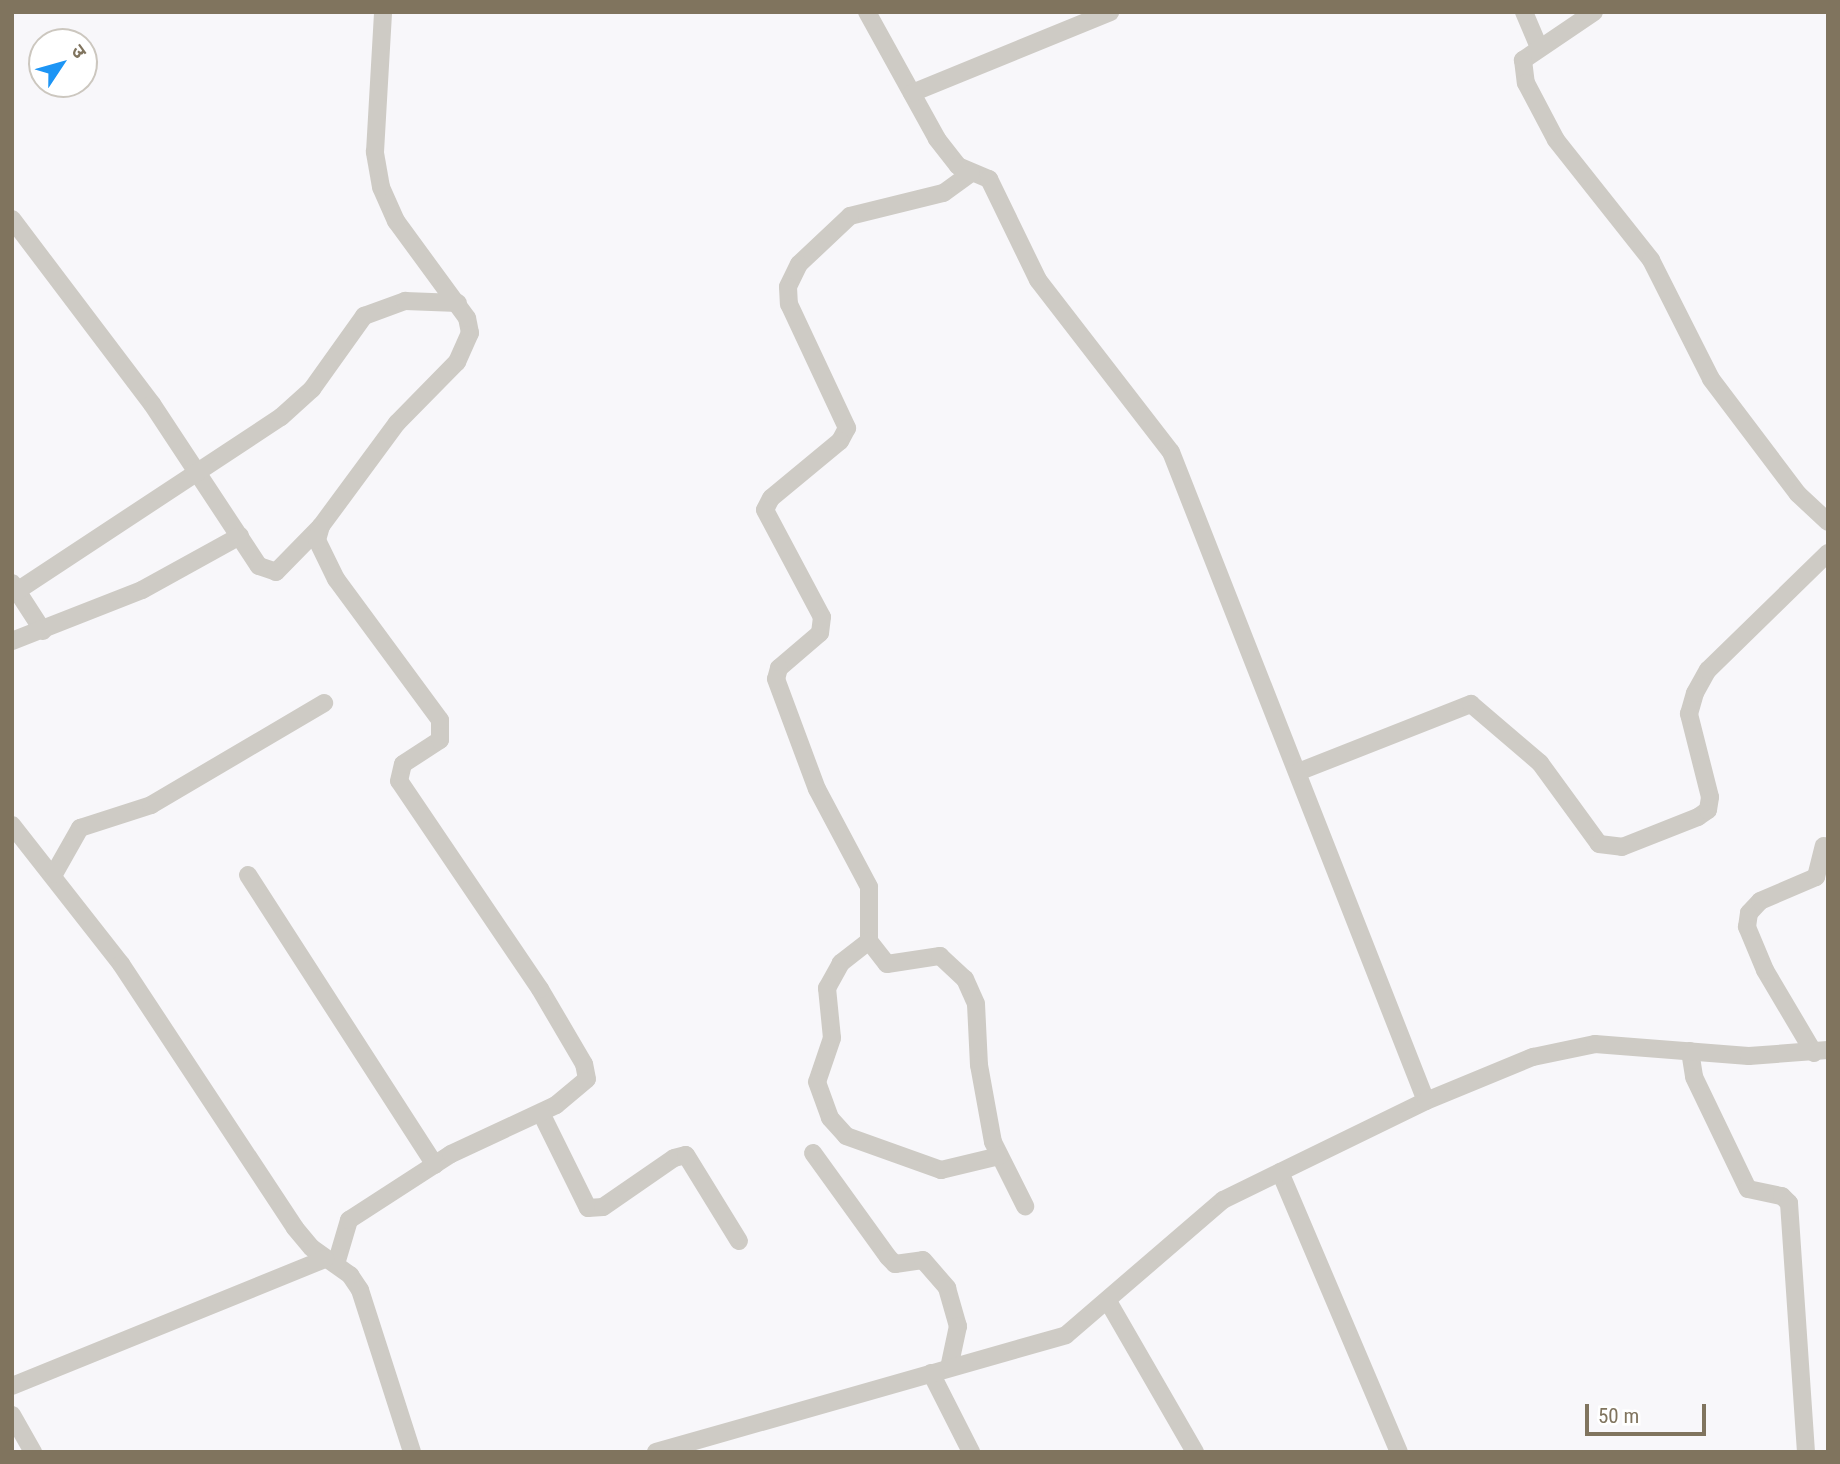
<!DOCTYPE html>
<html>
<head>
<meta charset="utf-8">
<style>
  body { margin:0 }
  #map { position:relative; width:1840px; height:1464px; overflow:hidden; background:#f8f7fa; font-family:"Roboto Condensed","Noto Sans Devanagari",sans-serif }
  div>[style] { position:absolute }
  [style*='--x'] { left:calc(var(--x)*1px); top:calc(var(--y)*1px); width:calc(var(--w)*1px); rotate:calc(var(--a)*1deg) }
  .minor>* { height:18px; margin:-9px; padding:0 9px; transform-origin:9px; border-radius:9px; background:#cecbc5 }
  span { translate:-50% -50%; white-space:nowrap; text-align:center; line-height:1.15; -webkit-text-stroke:7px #fff; paint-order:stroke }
  .frame { position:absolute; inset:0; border:14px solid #80745e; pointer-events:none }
  .north { position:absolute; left:28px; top:28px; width:70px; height:70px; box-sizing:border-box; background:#fff; border:2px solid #ccc7bf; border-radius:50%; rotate:54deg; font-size:19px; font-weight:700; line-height:28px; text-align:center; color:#80745e }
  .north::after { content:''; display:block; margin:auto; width:24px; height:32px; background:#1d95f5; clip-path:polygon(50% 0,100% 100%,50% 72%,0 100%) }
  .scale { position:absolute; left:1585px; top:1404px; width:121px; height:32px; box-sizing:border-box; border:4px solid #80745e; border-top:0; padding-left:9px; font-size:21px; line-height:24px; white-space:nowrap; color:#80745e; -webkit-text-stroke:5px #fff; paint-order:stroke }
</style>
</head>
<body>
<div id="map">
  <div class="minor">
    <div style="--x:867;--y:12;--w:145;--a:61.1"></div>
    <div style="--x:937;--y:139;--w:34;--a:52"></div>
    <div style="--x:958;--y:166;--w:34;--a:23"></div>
    <div style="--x:989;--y:179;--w:112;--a:64.1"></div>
    <div style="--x:1038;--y:280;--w:217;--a:52.3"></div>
    <div style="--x:1171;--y:452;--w:697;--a:68.55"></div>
    <div style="--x:1524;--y:12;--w:39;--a:67"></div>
    <div style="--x:1594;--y:12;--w:86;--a:145.9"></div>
    <div style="--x:1523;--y:60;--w:23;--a:83"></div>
    <div style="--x:1526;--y:83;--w:64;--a:62.2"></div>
    <div style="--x:1556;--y:140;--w:153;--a:51.6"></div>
    <div style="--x:1651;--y:260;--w:133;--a:63.2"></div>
    <div style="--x:1711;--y:379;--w:144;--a:52.9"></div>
    <div style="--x:1798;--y:494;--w:41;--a:43"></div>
    <div style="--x:912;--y:93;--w:214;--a:-22.2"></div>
    <div style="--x:971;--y:173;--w:34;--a:144"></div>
    <div style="--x:943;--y:193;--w:96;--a:166.1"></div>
    <div style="--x:850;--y:216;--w:70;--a:136.7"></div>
    <div style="--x:799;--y:264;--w:25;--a:116"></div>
    <div style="--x:788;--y:287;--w:17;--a:87"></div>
    <div style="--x:789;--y:304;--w:137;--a:64.9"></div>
    <div style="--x:847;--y:428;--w:15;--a:118"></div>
    <div style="--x:840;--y:441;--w:89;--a:140.4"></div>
    <div style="--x:771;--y:498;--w:13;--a:117"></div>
    <div style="--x:765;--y:510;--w:121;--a:62"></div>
    <div style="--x:822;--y:617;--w:16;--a:97"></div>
    <div style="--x:820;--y:633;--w:54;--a:139.5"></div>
    <div style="--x:779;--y:668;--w:11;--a:105"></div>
    <div style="--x:776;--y:679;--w:117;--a:69.6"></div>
    <div style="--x:817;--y:789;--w:111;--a:62"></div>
    <div style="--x:869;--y:887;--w:54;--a:90"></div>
    <div style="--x:869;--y:941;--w:29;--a:52"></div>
    <div style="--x:887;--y:964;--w:54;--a:-8.6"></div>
    <div style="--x:940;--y:956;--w:34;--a:43"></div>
    <div style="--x:965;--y:979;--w:27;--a:66"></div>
    <div style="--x:976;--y:1004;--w:61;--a:87.2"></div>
    <div style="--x:979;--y:1065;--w:78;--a:79.7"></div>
    <div style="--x:993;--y:1142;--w:72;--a:63.4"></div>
    <div style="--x:12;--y:219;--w:232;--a:52.9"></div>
    <div style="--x:152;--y:404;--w:194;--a:56.6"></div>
    <div style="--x:259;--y:566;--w:18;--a:19"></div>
    <div style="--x:276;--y:572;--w:64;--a:-45.6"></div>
    <div style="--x:12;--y:583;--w:57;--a:57.1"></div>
    <div style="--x:17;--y:591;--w:316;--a:-33.4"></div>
    <div style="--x:281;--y:417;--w:42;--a:-42.1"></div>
    <div style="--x:312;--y:389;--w:90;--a:-54.5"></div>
    <div style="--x:364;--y:316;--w:44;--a:-20.1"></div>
    <div style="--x:405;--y:301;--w:53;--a:2.2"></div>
    <div style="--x:12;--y:641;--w:140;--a:-21.4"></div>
    <div style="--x:142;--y:590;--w:112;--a:-28.9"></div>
    <div style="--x:1298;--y:772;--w:186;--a:-21.5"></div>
    <div style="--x:1471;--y:704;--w:91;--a:40.5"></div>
    <div style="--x:1540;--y:763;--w:100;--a:53.9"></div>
    <div style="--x:1599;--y:844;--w:23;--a:7"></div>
    <div style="--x:1622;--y:847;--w:82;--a:-21.5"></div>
    <div style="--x:1698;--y:817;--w:12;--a:-35"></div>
    <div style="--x:1708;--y:810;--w:13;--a:-81"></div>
    <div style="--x:1710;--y:797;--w:86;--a:-104.2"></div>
    <div style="--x:1689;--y:714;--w:22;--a:-74"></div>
    <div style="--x:1695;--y:693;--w:26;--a:-61"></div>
    <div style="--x:1708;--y:670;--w:168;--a:-44.3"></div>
    <div style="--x:12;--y:825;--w:177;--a:51.9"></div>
    <div style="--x:121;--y:964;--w:316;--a:56.6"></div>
    <div style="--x:295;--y:1228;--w:26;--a:50"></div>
    <div style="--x:312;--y:1248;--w:47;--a:35.4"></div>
    <div style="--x:350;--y:1275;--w:18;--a:56"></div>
    <div style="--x:360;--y:1290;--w:170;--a:72.2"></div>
    <div style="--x:54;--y:874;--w:53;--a:-60.5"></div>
    <div style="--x:80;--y:828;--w:75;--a:-17.9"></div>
    <div style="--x:151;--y:805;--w:201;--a:-30.5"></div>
    <div style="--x:248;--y:875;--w:345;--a:57.2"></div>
    <div style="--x:869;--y:941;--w:36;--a:142"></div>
    <div style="--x:841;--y:963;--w:29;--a:119"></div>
    <div style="--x:827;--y:988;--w:50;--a:84.3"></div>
    <div style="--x:832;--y:1038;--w:46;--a:108.8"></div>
    <div style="--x:817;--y:1082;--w:38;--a:70"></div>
    <div style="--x:830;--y:1118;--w:24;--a:48"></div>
    <div style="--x:846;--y:1136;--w:101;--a:19.7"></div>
    <div style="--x:941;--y:1170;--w:60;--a:-13.6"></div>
    <div style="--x:1690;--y:1051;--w:26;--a:81"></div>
    <div style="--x:1694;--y:1077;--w:124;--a:64.3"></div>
    <div style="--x:1748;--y:1189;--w:35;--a:12"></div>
    <div style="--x:1782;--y:1196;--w:10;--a:45"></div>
    <div style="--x:1789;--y:1203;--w:250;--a:86.1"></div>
    <div style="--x:1814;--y:1053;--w:96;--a:-120.6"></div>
    <div style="--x:1765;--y:970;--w:47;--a:-112.7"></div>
    <div style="--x:1747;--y:927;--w:14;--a:-82"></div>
    <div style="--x:1749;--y:913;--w:16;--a:-47"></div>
    <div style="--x:1760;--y:901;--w:61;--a:-23.2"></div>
    <div style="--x:1816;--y:877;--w:32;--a:-76"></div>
    <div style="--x:541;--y:1113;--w:106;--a:63.7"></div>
    <div style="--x:588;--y:1208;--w:15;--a:-4"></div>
    <div style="--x:603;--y:1207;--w:86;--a:-34.6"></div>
    <div style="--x:674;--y:1158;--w:12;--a:-14"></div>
    <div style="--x:686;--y:1155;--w:101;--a:58.4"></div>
    <div style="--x:813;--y:1153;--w:128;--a:54.2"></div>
    <div style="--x:888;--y:1257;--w:10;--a:45"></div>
    <div style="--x:895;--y:1264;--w:28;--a:-8"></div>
    <div style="--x:923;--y:1260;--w:37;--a:49"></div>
    <div style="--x:947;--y:1288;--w:40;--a:74"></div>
    <div style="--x:958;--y:1326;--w:43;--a:102.1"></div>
    <div style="--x:1280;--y:1172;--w:304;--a:67"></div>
    <div style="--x:336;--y:1264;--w:46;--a:-73.5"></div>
    <div style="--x:349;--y:1220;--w:121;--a:-32.9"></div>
    <div style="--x:451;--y:1154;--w:116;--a:-25"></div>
    <div style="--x:556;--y:1105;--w:40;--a:-40"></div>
    <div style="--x:587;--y:1079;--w:15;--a:-101"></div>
    <div style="--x:584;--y:1064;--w:87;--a:-120.4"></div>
    <div style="--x:540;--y:989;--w:251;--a:-124.1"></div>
    <div style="--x:399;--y:781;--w:17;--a:-77"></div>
    <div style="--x:403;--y:764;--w:44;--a:-33"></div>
    <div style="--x:440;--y:740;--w:20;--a:-90"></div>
    <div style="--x:440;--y:720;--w:175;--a:-126.4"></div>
    <div style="--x:336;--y:579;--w:43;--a:-116"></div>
    <div style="--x:317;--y:540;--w:15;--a:-74"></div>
    <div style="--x:321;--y:526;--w:128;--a:-53.6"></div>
    <div style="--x:397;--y:423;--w:86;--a:-45.5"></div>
    <div style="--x:457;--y:362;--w:32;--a:-66"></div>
    <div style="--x:470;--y:333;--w:15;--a:-101"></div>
    <div style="--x:467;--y:318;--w:120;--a:-126.2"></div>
    <div style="--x:396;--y:221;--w:37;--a:-114"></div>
    <div style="--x:381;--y:187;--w:36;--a:-100"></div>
    <div style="--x:375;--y:152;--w:140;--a:-86.7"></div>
    <div style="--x:1109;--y:1303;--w:172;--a:60"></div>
    <div style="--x:931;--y:1373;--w:89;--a:63.1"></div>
    <div style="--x:12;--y:1386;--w:338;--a:-22.1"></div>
    <div style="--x:12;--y:1415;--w:43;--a:60.4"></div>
    <div style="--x:656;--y:1452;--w:426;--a:-15.9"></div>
    <div style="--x:1066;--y:1335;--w:207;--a:-40.7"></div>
    <div style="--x:1223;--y:1200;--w:226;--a:-26"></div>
    <div style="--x:1426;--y:1101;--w:116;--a:-22.4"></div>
    <div style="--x:1533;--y:1057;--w:63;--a:-11.8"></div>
    <div style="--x:1595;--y:1044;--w:154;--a:4.5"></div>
    <div style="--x:1749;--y:1056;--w:79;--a:-4.3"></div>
  </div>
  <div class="frame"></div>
  <div class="north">उ</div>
  <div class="scale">50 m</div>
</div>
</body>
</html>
